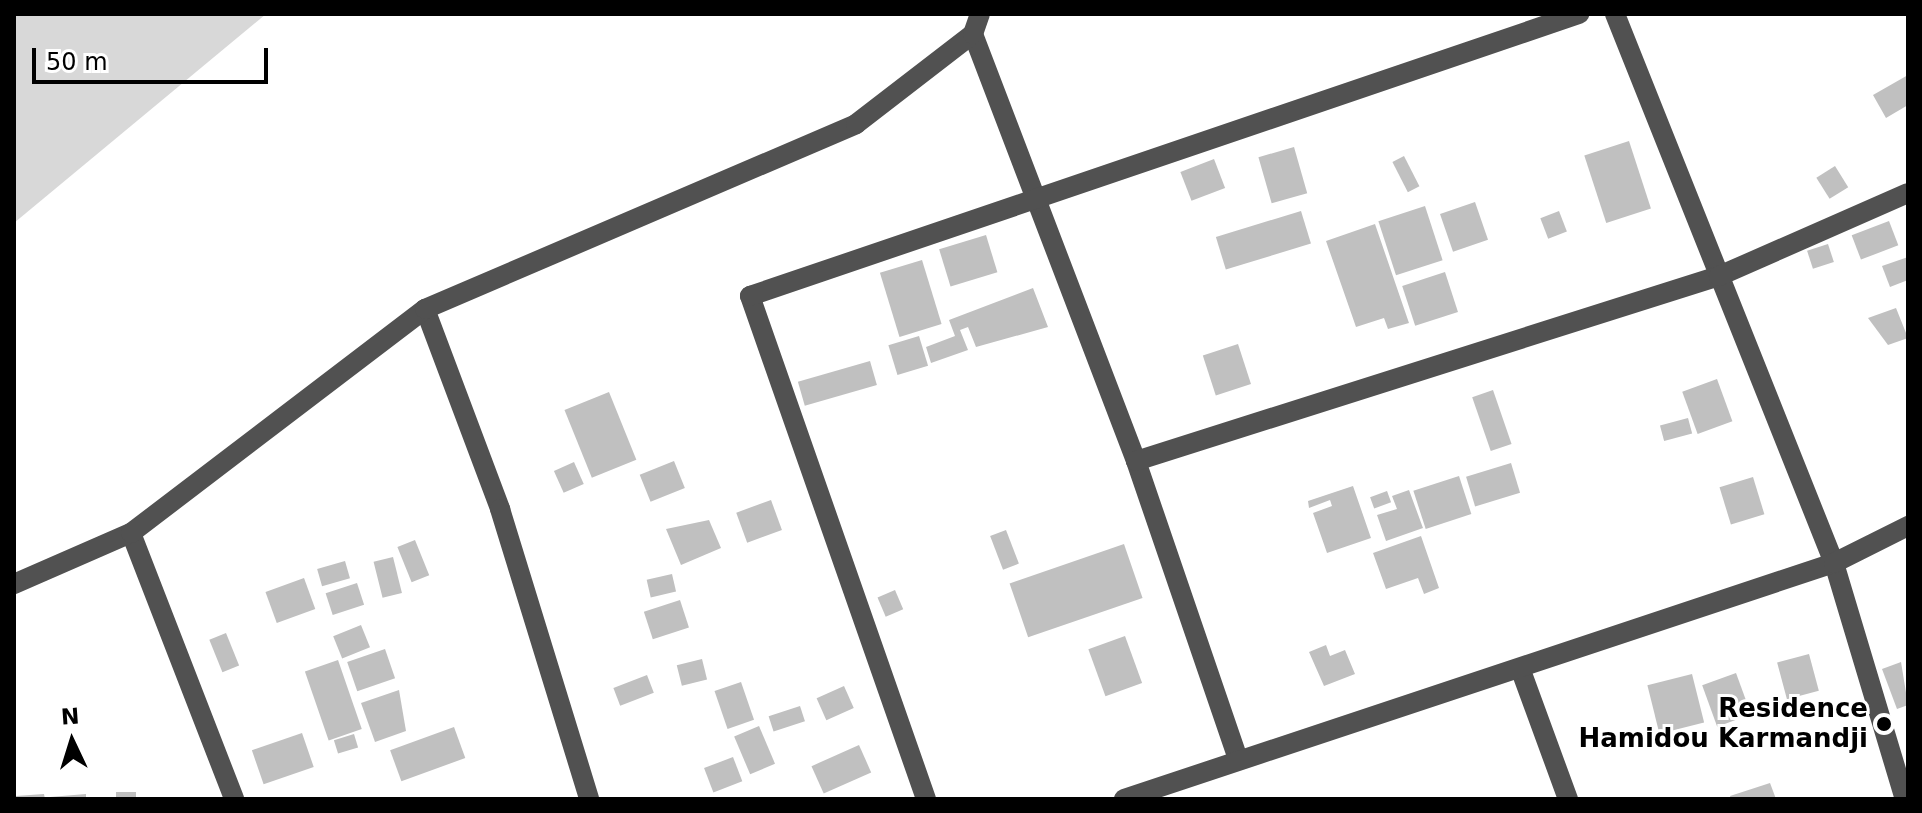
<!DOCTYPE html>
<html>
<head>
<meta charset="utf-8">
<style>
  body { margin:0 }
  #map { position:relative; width:1922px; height:813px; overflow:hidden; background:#fff; font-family:"DejaVu Sans",sans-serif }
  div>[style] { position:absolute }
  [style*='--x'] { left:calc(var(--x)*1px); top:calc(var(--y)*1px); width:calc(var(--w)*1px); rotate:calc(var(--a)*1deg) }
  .green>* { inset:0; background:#d8d8d8 }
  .building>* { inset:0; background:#c0c0c0; transform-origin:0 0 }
  .minor>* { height:20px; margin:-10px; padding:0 10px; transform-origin:10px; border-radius:10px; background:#515151 }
  .dots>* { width:22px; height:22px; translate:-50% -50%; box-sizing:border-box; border:4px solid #fff; border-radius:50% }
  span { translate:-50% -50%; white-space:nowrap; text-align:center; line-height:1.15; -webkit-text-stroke:6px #fff; paint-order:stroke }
  .poi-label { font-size:26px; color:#000; font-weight:700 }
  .right { translate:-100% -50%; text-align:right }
  .frame { position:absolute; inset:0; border:16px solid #000; pointer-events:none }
  .north { position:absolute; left:32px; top:701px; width:80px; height:80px; -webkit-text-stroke:6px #fff; paint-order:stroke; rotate:356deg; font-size:22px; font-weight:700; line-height:32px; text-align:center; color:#000 }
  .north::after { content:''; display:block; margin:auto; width:28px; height:36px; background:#000; clip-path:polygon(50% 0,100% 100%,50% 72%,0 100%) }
  .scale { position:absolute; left:32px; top:48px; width:236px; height:36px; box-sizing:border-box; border:4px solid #000; border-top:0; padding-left:10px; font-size:24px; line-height:28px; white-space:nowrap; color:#000; -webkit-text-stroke:6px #fff; paint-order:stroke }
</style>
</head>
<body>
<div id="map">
  <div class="green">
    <div style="clip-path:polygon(14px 14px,266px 14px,14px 223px)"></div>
  </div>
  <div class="building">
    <div style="clip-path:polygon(1908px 75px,1908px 105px,1886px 118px,1873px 95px)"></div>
    <div style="left:1629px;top:141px;width:71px;height:47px;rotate:72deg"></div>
    <div style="left:1294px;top:147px;width:48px;height:37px;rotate:74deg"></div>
    <div style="left:1404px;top:156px;width:34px;height:13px;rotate:63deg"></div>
    <div style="left:1214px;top:159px;width:31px;height:36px;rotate:69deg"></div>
    <div style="left:1835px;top:166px;width:25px;height:22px;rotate:58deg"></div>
    <div style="left:1475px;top:202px;width:40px;height:37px;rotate:71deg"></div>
    <div style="left:1425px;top:206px;width:57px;height:49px;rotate:72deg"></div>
    <div style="left:1301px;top:211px;width:34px;height:89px;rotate:73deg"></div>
    <div style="left:1559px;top:211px;width:22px;height:20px;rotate:69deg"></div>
    <div style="left:1889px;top:221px;width:26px;height:40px;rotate:69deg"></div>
    <div style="clip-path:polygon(1375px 224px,1409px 323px,1388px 329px,1384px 318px,1356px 327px,1326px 241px)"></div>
    <div style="left:986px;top:235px;width:39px;height:49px;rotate:73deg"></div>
    <div style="left:1828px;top:244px;width:19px;height:22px;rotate:72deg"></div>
    <div style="clip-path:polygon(1908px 257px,1908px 280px,1890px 287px,1882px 266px)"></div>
    <div style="left:922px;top:260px;width:67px;height:44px;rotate:73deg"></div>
    <div style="left:1445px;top:272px;width:42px;height:45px;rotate:72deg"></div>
    <div style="clip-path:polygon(1033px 288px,1048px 327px,976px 347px,968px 327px,960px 330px,968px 350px,931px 363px,926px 347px,955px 336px,949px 320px)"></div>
    <div style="clip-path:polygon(1896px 308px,1908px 338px,1888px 345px,1868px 318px)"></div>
    <div style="left:919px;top:336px;width:31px;height:32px;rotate:73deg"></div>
    <div style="left:1238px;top:344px;width:42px;height:37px;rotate:72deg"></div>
    <div style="left:870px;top:361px;width:25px;height:75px;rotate:74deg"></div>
    <div style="left:1717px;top:379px;width:45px;height:37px;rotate:70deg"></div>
    <div style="left:1493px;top:390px;width:57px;height:22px;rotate:71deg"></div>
    <div style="left:609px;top:392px;width:73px;height:48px;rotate:68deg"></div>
    <div style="left:1688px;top:418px;width:16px;height:29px;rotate:75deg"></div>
    <div style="left:674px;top:461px;width:29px;height:37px;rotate:68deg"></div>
    <div style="left:574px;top:462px;width:24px;height:22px;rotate:66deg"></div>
    <div style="left:1511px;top:463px;width:31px;height:47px;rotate:73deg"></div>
    <div style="left:1459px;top:476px;width:40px;height:48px;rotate:72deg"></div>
    <div style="left:1753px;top:477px;width:39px;height:35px;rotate:73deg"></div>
    <div style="clip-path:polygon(1353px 486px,1371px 538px,1327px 553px,1313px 513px,1332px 506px,1330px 500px,1309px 508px,1308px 501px)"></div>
    <div style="clip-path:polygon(1409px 490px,1423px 528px,1386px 541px,1377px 515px,1397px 509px,1392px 496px)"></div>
    <div style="left:1387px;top:491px;width:12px;height:18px;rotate:70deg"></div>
    <div style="left:771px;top:500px;width:32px;height:37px;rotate:70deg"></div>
    <div style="clip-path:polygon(709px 520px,721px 548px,681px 565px,666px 529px)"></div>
    <div style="left:1006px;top:530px;width:36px;height:17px;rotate:69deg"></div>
    <div style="clip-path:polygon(1421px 536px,1439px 588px,1424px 594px,1418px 578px,1386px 589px,1373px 553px)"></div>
    <div style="left:415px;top:540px;width:38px;height:19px;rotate:68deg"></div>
    <div style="left:1124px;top:544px;width:57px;height:121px;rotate:71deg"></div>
    <div style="left:393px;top:557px;width:37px;height:20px;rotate:76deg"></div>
    <div style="left:345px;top:561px;width:18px;height:29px;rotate:74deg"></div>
    <div style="left:672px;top:574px;width:18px;height:26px;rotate:77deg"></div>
    <div style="left:304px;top:578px;width:33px;height:41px;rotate:70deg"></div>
    <div style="left:357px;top:583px;width:23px;height:33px;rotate:72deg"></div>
    <div style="left:895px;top:590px;width:21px;height:19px;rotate:67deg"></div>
    <div style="left:680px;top:600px;width:29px;height:38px;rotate:72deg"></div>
    <div style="left:361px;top:625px;width:24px;height:30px;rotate:68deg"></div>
    <div style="left:226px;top:633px;width:35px;height:18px;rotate:68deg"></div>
    <div style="left:1125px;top:636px;width:50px;height:39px;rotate:70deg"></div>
    <div style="clip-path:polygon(1326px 645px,1330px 656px,1345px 650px,1355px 674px,1324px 686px,1309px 652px)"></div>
    <div style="left:385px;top:649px;width:31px;height:40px;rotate:71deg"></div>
    <div style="left:1809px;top:654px;width:38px;height:33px;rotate:75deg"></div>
    <div style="left:702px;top:659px;width:21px;height:26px;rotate:76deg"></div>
    <div style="left:338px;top:660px;width:73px;height:35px;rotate:71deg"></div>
    <div style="clip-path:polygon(1901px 662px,1908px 705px,1897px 709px,1882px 669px)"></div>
    <div style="left:1736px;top:673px;width:44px;height:36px;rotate:70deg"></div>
    <div style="left:1692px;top:674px;width:50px;height:46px;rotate:76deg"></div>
    <div style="left:647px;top:675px;width:19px;height:36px;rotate:69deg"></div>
    <div style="left:741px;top:682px;width:40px;height:28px;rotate:71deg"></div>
    <div style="left:844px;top:686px;width:24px;height:30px;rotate:66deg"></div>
    <div style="clip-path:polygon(399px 690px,406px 731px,375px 742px,361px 703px)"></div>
    <div style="left:800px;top:706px;width:16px;height:33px;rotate:72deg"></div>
    <div style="left:759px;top:726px;width:41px;height:27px;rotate:67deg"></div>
    <div style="left:454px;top:727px;width:33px;height:68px;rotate:70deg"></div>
    <div style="left:302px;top:733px;width:36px;height:53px;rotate:71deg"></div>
    <div style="left:354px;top:734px;width:14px;height:21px;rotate:73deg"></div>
    <div style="left:859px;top:745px;width:30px;height:52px;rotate:66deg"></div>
    <div style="left:733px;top:757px;width:26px;height:31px;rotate:69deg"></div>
    <div style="clip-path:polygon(1770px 783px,1776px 799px,1731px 799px,1730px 796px)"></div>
    <div style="left:116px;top:792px;width:20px;height:7px"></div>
    <div style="clip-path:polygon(44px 794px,45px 799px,16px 799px,16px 796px)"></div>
    <div style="clip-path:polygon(86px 794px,86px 799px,50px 799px,50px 797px)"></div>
  </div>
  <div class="minor">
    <div style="--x:1615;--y:14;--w:591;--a:68.25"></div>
    <div style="--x:1834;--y:563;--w:246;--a:73.3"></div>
    <div style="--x:973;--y:34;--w:457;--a:69.1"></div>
    <div style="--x:1136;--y:461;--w:312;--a:71.1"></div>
    <div style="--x:425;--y:309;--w:214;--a:69.4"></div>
    <div style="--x:500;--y:509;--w:303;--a:72.9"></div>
    <div style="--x:1136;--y:461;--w:612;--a:-17.61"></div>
    <div style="--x:1719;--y:276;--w:206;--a:-23.7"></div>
    <div style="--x:131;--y:533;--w:285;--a:68.8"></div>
    <div style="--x:14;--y:584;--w:128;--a:-23.6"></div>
    <div style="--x:131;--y:533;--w:370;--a:-37.3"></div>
    <div style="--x:425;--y:309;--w:469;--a:-23.2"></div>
    <div style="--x:856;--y:124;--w:148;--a:-37.6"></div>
    <div style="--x:973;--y:34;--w:21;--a:-71"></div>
    <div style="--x:1520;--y:668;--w:140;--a:69.9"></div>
    <div style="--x:926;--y:799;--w:533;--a:-109.28"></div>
    <div style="--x:750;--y:296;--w:876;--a:-18.79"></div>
    <div style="--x:1124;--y:799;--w:748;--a:-18.39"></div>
    <div style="--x:1834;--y:563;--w:83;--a:-26.6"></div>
  </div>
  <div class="dots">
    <div style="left:1884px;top:724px;background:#000"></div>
  </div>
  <div class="poi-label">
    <span class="right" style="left:1868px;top:724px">Residence<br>Hamidou Karmandji</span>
  </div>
  <div class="frame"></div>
  <div class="north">N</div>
  <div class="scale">50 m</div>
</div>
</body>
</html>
